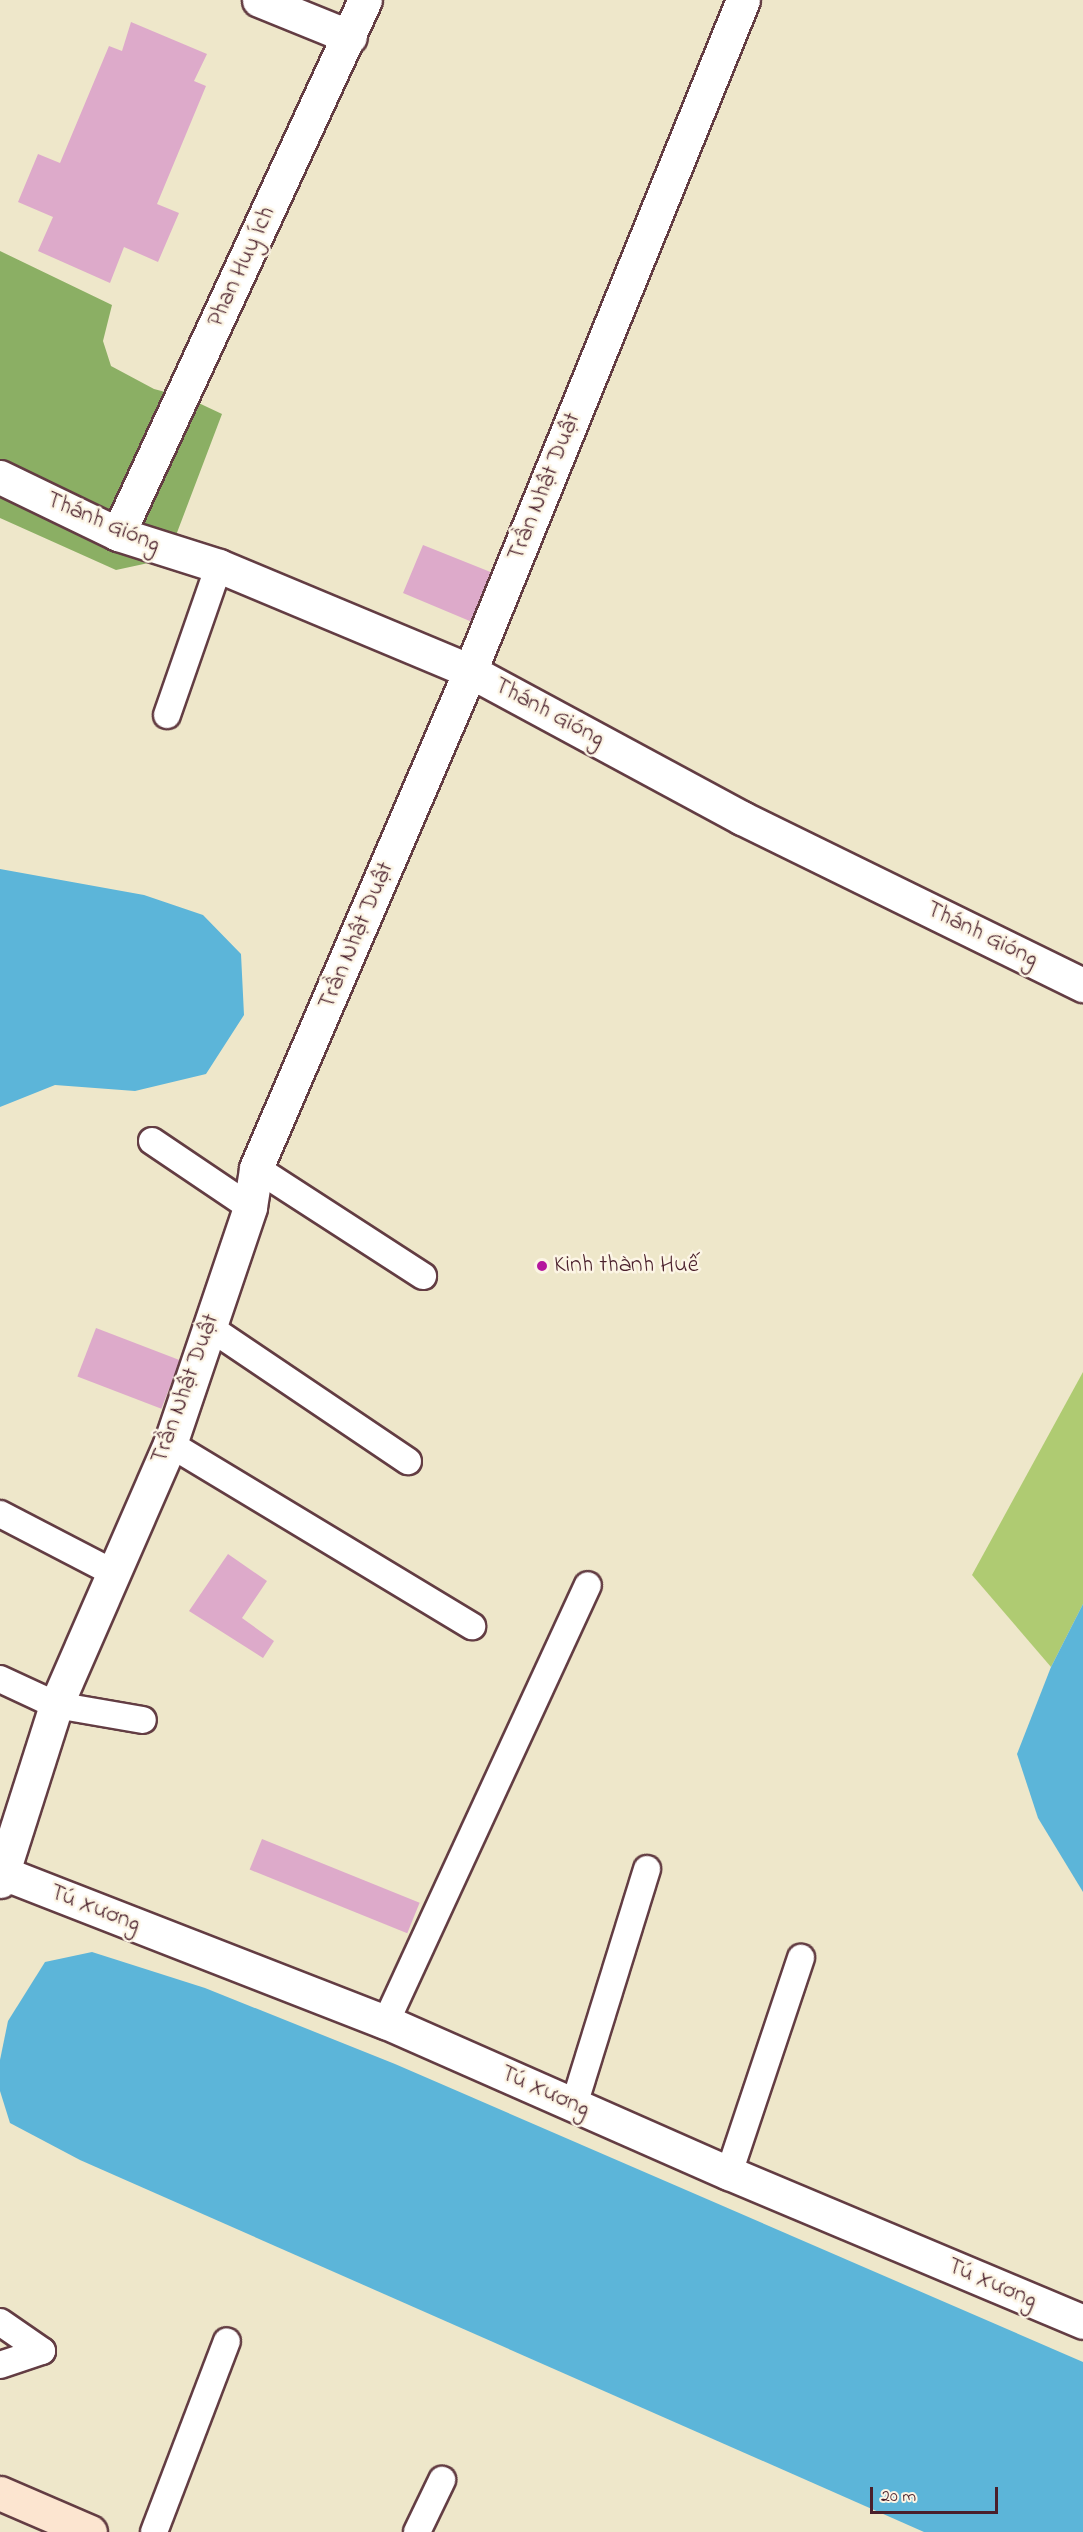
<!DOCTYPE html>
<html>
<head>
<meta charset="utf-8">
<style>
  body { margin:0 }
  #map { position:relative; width:1083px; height:2532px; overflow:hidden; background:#eee7ca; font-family:"Indie Flower",sans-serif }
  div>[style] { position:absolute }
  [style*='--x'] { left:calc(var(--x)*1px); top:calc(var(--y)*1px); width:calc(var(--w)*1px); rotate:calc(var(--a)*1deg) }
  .green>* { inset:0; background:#afcb72 }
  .forest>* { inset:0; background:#8baf64 }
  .water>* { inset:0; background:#5cb5d9 }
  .building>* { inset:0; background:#ddaaca; transform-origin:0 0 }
  .roads { filter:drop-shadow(2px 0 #633d43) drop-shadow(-2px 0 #633d43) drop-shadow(0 2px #633d43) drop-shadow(0 -2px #633d43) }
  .lane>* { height:26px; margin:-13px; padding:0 13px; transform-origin:13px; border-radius:13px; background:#fff }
  .street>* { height:33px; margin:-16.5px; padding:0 16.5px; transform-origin:16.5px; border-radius:16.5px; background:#fff }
  .secondary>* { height:33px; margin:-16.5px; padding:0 16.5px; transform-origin:16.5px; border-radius:16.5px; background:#fce5d0 }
  .dots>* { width:16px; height:16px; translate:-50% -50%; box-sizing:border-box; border:3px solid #fcf5e5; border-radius:50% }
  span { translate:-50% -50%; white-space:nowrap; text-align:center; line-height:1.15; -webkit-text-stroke:5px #fcf5e5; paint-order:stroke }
  .street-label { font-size:24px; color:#4a1f2b }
  .poi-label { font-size:24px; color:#4a1f2b }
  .left { translate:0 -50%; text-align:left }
  .scale { position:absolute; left:870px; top:2487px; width:128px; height:27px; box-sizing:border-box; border:3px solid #4a1f2b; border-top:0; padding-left:8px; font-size:18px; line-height:21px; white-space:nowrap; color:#4a1f2b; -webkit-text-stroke:4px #fcf5e5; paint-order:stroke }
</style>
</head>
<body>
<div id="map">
  <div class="green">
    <div style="clip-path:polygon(1083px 1372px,1083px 1604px,1051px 1667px,972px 1575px)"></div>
  </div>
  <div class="forest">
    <div style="clip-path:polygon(0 251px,112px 305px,103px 341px,111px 366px,154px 389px,188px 398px,222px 414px,167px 559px,116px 570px,0 518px)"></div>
  </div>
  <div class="water">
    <div style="clip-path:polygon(0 869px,144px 895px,203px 915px,241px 954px,244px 1015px,206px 1074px,135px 1091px,55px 1085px,0 1107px)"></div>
    <div style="clip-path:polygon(1083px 1604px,1083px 1892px,1038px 1818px,1017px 1754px,1051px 1667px)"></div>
    <div style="clip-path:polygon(92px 1952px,205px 1988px,395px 2064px,1083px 2362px,1083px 2532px,924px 2532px,80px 2160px,10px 2123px,0 2091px,0 2060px,8px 2021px,45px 1962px)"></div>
  </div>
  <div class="building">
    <div style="clip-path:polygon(131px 22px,207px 54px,194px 81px,206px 86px,157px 204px,179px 213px,158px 262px,124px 247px,110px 283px,38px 251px,53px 217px,18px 202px,38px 154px,60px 163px,109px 46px,122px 51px)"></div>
    <div style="clip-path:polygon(423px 545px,493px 573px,482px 597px,494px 602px,484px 627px,403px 593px)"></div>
    <div style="left:96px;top:1328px;width:90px;height:52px;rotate:21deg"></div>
    <div style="clip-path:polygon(228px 1554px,267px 1581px,242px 1618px,274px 1641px,263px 1658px,189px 1611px)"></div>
    <div style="left:262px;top:1839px;width:170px;height:33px;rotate:22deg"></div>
  </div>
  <div class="roads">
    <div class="lane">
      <div style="--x:167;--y:715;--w:158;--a:-70.8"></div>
      <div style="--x:152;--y:1141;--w:118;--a:34"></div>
      <div style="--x:256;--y:1168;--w:199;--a:32.9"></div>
      <div style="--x:209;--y:1327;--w:240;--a:34"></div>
      <div style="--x:170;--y:1444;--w:353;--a:31.1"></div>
      <div style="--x:0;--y:1514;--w:126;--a:27.4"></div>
      <div style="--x:0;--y:1679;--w:62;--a:24.9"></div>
      <div style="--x:56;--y:1705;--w:88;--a:9.8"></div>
      <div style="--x:386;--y:2022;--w:481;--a:-65.2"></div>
      <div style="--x:574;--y:2105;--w:247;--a:-72.8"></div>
      <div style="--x:729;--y:2173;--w:227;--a:-71.5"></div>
      <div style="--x:0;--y:2322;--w:51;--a:34.6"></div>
      <div style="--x:42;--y:2351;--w:44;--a:161.6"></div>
      <div style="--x:154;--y:2532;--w:204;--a:-69.1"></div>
      <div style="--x:417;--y:2532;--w:58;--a:-64.3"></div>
    </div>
    <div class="street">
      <div style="--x:259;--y:0;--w:98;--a:22.1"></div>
      <div style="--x:0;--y:477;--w:131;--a:25.8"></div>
      <div style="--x:118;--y:534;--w:106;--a:17.6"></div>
      <div style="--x:219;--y:566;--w:272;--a:22.7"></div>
      <div style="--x:470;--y:671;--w:309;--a:28.4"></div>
      <div style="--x:742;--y:818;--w:380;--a:26.1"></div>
      <div style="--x:118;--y:534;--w:588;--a:-65.18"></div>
      <div style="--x:3;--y:1873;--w:411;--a:21.3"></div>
      <div style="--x:386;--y:2022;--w:375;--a:23.8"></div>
      <div style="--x:729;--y:2173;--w:384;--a:22.8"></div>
      <div style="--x:0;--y:1881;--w:185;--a:-72.3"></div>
      <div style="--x:56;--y:1705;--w:285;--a:-66.4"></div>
      <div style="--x:170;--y:1444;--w:250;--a:-71.3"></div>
      <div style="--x:250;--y:1207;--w:39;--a:-81"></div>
      <div style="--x:256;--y:1168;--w:541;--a:-66.7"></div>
      <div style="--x:470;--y:671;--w:724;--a:-67.86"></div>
    </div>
    <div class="secondary">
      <div style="--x:0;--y:2493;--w:98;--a:23.4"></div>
    </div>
  </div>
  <div class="dots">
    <div style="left:542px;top:1266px;background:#b5179e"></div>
  </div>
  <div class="street-label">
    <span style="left:242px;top:267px;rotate:-65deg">Phan Huy Ích</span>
    <span style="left:545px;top:487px;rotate:-68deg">Trần Nhật Duật</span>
    <span style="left:103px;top:523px;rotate:23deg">Thánh Gióng</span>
    <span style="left:549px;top:713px;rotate:28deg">Thánh Gióng</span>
    <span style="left:982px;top:935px;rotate:26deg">Thánh Gióng</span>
    <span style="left:357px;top:936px;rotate:-67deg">Trần Nhật Duật</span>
    <span style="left:186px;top:1389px;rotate:-70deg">Trần Nhật Duật</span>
    <span style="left:95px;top:1909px;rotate:21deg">Tú Xương</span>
    <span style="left:545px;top:2092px;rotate:24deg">Tú Xương</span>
    <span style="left:992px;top:2284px;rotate:23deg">Tú Xương</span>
  </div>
  <div class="poi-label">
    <span class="left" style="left:554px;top:1266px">Kinh thành Huế</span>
  </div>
  <div class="scale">20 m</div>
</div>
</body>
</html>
